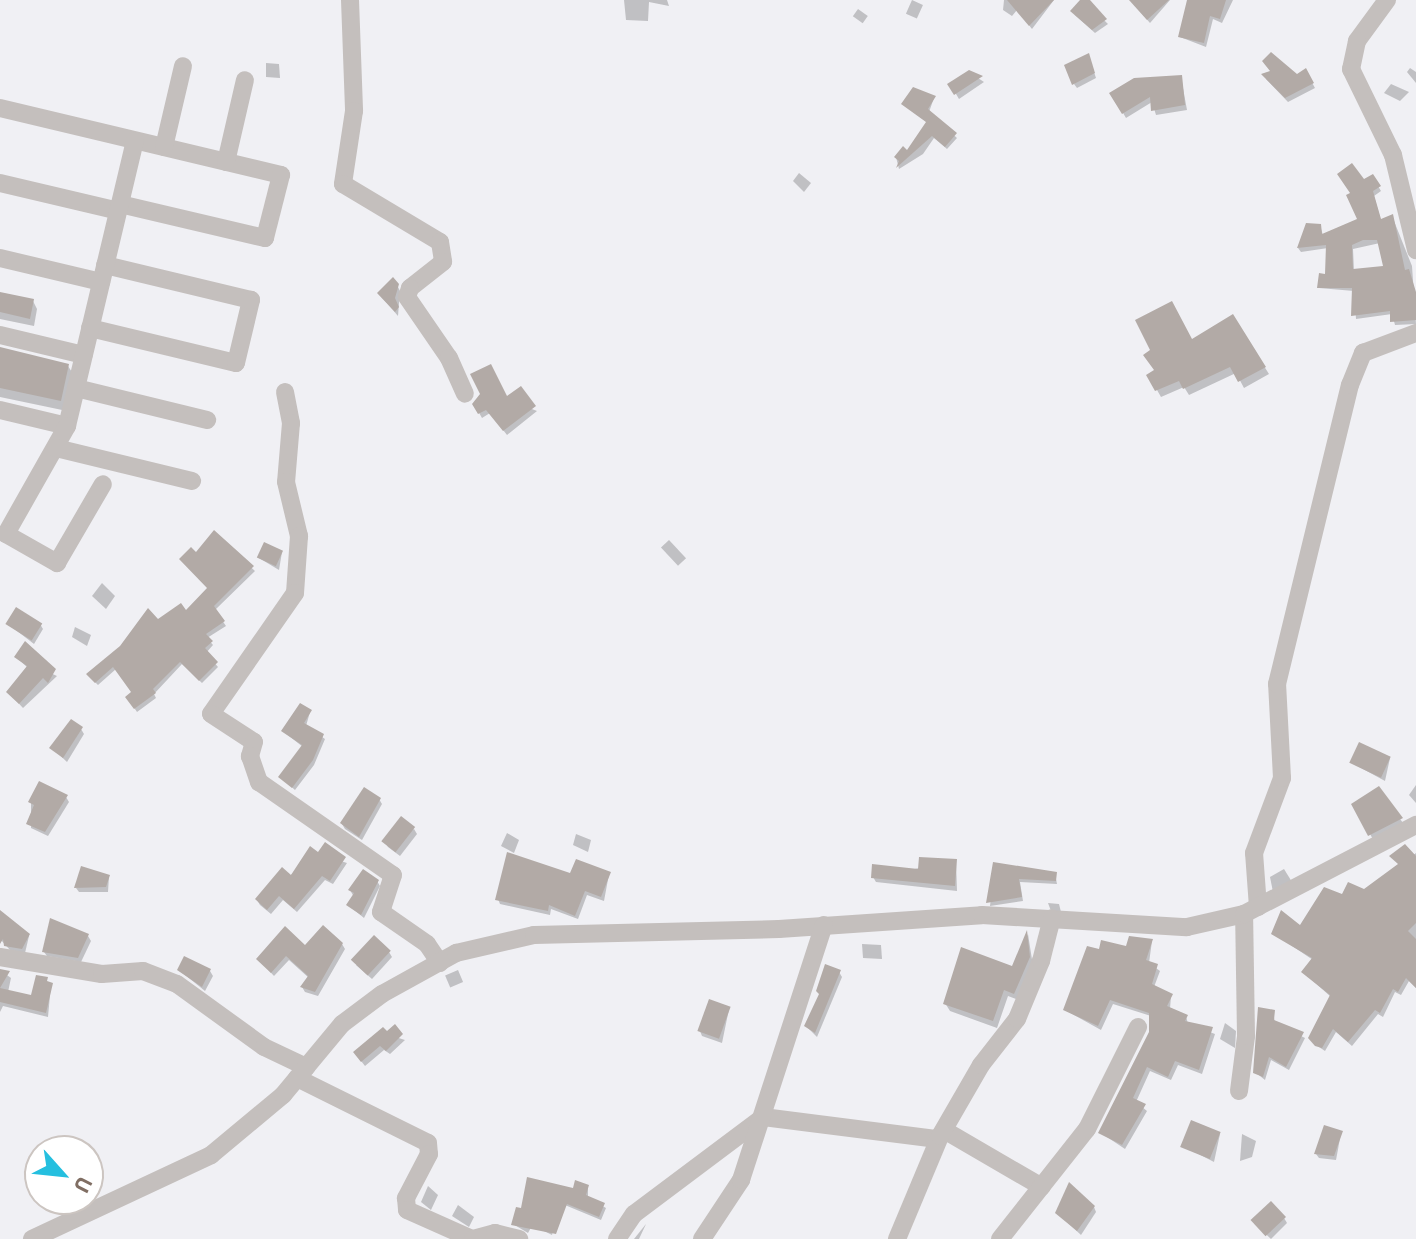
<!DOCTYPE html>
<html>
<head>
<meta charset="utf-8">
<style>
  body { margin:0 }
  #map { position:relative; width:1416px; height:1239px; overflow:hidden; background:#f0f0f4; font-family:"Titillium Web",sans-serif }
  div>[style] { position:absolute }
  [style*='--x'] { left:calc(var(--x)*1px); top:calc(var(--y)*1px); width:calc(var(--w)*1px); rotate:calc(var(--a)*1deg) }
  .shadow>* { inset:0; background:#0003; transform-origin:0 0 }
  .building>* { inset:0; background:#b2aaa6; transform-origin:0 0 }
  .minor>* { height:18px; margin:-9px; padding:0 9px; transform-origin:9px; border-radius:9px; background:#c4bfbd }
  span { translate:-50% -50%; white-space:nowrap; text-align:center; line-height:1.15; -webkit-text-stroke:8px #fff; paint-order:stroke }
  .north { position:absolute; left:24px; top:1135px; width:80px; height:80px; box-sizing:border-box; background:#fff; border:2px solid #ccc5c1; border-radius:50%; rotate:117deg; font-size:22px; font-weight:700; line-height:32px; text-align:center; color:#806e63 }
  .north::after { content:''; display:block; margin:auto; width:28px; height:36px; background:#25bfdf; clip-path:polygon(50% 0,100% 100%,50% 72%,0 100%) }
</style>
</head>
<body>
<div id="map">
  <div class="shadow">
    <div style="clip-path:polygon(624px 0,667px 0,669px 6px,649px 2px,648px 21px,626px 20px)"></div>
    <div style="left:912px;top:0;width:12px;height:15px;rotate:24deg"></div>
    <div style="clip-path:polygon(1004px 0,1054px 0,1032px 29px,1017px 10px,1012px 16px,1003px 10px)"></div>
    <div style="clip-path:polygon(1083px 0,1108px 24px,1095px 33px,1075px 15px)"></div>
    <div style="clip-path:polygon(1130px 0,1170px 0,1150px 23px)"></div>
    <div style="clip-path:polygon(1189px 0,1233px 0,1222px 23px,1213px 19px,1206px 47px,1180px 37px)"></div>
    <div style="left:858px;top:9px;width:12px;height:9px;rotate:35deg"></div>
    <div style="clip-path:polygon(1090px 60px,1096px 78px,1077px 88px,1074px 84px)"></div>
    <div style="clip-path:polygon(266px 63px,279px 64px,280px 78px,266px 77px)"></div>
    <div style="clip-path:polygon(1410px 68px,1416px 72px,1416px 83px,1407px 72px)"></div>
    <div style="clip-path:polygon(1305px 70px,1315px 88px,1288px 102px,1266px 79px,1296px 77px)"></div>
    <div style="clip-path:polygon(969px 72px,984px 82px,959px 99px,950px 84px)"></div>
    <div style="clip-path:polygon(1181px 77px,1187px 110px,1156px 115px,1152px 102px,1126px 118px,1112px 94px)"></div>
    <div style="clip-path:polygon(1391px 84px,1409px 92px,1400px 101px,1384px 93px)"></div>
    <div style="clip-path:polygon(934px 98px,929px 112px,957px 138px,947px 149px,934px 138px,923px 154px,899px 169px,896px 157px,907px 153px,928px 123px,903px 104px)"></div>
    <div style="clip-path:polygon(799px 173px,811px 183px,804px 192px,793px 181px)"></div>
    <div style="clip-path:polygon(evenodd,1372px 176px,1381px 191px,1374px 196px,1381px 221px,1394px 221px,1412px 266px,1416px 324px,1395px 325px,1392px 314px,1356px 319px,1354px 291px,1319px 288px,1327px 276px,1328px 248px,1301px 252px,1298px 248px,1320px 226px,1323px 235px,1360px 221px,1363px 182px,1372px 176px,1380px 243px,1386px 268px,1354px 271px,1353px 249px,1380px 243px)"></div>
    <div style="clip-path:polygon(397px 285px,400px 291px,398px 316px,379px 294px)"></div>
    <div style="clip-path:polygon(0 294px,33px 301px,37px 309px,34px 326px,0 319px)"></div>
    <div style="clip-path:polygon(1232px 316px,1269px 374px,1244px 388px,1236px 373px,1189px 395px,1184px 387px,1161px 397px,1149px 376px)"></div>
    <div style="clip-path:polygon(0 349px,68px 366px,75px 377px,67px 411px,0 397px)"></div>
    <div style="clip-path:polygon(507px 399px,537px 411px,507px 435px,490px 413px,482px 418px,474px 404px)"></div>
    <div style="clip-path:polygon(214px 533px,255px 571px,215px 610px,226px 626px,207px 638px,213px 645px,206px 653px,218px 667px,202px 683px,182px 664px,154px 694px,156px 698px,137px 712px,127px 697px,134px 693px,116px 669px,98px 685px,91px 678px,158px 622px,185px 613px,209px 589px,196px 555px)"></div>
    <div style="left:669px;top:540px;width:25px;height:11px;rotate:47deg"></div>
    <div style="clip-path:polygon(282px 552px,279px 570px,259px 558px)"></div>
    <div style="clip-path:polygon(102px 583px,115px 596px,106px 609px,92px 596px)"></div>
    <div style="clip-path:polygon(8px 624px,40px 624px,43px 629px,34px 644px)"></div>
    <div style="clip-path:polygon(75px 627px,91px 635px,87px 646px,72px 637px)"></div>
    <div style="clip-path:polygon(16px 657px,57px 676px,23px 708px,8px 692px,28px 668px)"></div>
    <div style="clip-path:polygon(310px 712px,306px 726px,325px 739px,314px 765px,295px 790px,280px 777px,303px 747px,284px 732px)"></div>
    <div style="clip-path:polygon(81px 729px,84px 734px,67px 762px,52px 748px)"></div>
    <div style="clip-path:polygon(1390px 758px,1385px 781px,1352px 763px)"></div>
    <div style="clip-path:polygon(1416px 785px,1416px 803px,1409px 795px)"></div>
    <div style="clip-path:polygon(1378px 789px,1406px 827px,1375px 843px,1354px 805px)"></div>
    <div style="clip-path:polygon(66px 797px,69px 802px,48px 836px,31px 828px,31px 802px)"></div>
    <div style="clip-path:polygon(379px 799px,382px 804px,362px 840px,345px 829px,342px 824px)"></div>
    <div style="clip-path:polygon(414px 829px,417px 834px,400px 856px,388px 847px,385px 842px)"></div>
    <div style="clip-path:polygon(507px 833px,519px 840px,514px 853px,501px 846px)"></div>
    <div style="clip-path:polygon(576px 834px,591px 840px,588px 852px,573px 845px)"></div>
    <div style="clip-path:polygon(1416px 853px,1416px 988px,1409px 981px,1401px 995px,1395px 992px,1383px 1017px,1378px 1014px,1352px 1046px,1336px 1032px,1325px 1051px,1313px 1043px,1331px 997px,1303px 972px,1313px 960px,1273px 933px,1300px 928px,1343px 897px,1365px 892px)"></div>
    <div style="clip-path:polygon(319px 854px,347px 863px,333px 884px,325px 880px,297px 912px,283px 900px,271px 914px,260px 905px,257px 900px)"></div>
    <div style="clip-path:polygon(956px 861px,957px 891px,876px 882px,873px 877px)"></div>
    <div style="clip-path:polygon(995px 865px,1055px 874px,1057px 884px,1020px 882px,1023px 901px,990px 906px)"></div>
    <div style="clip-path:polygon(1284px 869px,1292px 882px,1273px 892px,1270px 877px)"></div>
    <div style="clip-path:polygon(609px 874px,604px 901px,587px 895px,578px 919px,551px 909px,550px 915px,500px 904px,498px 899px,572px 875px)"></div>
    <div style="clip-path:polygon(109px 876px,108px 892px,79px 892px,76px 888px)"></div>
    <div style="clip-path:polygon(377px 881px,380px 886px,364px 918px,348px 905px,354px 897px,350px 890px)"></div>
    <div style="clip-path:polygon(1048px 903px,1059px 904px,1061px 912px,1051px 911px)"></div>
    <div style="clip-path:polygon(0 912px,29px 936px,25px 953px,10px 950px,0 939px)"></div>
    <div style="clip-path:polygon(1028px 934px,1033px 966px,1019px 1000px,1008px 996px,997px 1028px,950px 1011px,945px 1003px,1013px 968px)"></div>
    <div style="clip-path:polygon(88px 936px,91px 941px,81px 962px,47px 956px,44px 952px)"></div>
    <div style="clip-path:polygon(1152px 941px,1149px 963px,1160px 971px,1154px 987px,1171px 996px,1170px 1009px,1186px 1016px,1188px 1024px,1215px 1034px,1202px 1074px,1178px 1065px,1171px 1080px,1150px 1071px,1136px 1102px,1147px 1111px,1125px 1149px,1101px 1133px,1151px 1033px,1151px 1016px,1113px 1004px,1101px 1030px,1065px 1010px,1101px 951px)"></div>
    <div style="clip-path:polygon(342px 944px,345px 949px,318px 996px,305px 992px,302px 987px,309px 978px,289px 960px,274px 976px,258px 959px)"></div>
    <div style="clip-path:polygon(862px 944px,881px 945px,882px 959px,863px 958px)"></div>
    <div style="clip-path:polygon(389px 952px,392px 957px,372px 979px,356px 965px)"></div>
    <div style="clip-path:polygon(0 970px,11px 978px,8px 992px,33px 997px,51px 984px,48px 1017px,3px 1006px,0 1012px)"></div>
    <div style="clip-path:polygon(179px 970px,210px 971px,213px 976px,205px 991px)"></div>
    <div style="left:458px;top:970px;width:13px;height:14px;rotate:67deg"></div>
    <div style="clip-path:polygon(839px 972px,842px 977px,817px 1037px,806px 1026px)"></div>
    <div style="clip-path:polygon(729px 1009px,722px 1043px,702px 1036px,700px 1031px)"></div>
    <div style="clip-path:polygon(1273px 1012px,1275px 1023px,1305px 1038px,1289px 1070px,1271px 1060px,1265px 1080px,1255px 1072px)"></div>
    <div style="clip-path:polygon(1225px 1023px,1236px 1031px,1235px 1048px,1220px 1039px)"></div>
    <div style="clip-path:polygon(386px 1034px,405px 1040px,390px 1054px,384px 1050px,365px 1066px,358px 1057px)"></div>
    <div style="clip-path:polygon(1341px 1133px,1336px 1160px,1319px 1158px,1316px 1154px)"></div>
    <div style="clip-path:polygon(1220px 1134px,1214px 1162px,1183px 1146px)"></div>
    <div style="clip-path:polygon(1242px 1134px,1256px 1141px,1252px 1157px,1240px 1161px)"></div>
    <div style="clip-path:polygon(428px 1186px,438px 1195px,431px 1210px,421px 1202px)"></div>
    <div style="clip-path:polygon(588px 1187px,588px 1198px,606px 1208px,601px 1220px,560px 1203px,552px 1235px,538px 1228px,540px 1211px,528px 1233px,513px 1224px,574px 1190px)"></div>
    <div style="clip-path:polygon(458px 1205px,474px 1217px,469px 1227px,452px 1216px)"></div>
    <div style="clip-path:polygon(1094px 1207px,1096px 1212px,1081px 1235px,1057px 1213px)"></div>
    <div style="clip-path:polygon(1284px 1218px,1287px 1223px,1271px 1239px,1256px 1225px)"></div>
    <div style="clip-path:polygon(646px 1224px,639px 1239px,634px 1239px)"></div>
  </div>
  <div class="building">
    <div style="clip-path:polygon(1007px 0,1054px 0,1029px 26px)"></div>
    <div style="clip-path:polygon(1080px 0,1090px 0,1107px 19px,1092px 30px,1070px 11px)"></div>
    <div style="clip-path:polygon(1129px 0,1169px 0,1147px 20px)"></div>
    <div style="clip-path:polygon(1187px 0,1226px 0,1220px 19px,1210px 16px,1204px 43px,1178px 37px)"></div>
    <div style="clip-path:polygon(1271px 52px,1297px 74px,1306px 68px,1314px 83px,1285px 98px,1261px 74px,1270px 71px,1262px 61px)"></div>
    <div style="clip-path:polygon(1089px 53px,1095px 73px,1072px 85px,1064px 65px)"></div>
    <div style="clip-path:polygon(969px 70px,983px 76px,954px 95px,947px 84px)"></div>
    <div style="clip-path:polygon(1182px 75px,1185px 105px,1151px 111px,1150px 97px,1122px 114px,1109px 93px,1134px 78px)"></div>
    <div style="clip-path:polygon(913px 87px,936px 96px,928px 109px,957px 133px,945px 147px,932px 136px,896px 168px,899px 161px,894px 157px,903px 146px,907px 150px,926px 122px,901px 104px)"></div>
    <div style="clip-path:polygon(evenodd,1352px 163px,1364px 179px,1373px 174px,1381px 186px,1373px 191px,1381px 219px,1393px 214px,1405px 270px,1409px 269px,1416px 292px,1416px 320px,1390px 322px,1390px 311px,1351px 316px,1352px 288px,1317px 288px,1319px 273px,1325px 274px,1326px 245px,1297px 248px,1306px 223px,1321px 224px,1322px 234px,1357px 219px,1346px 195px,1350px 193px,1337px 174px,1352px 163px,1363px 240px,1377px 240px,1383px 266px,1353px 269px,1352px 245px,1363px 240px)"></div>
    <div style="clip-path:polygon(393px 277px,399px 284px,395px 298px,399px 307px,395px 312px,377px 293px)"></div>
    <div style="clip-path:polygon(0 292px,34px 299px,30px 319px,0 312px)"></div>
    <div style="clip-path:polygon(1172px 301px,1192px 339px,1233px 314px,1266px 367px,1238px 382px,1230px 367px,1183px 389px,1179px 381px,1155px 391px,1146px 375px,1154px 370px,1143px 355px,1150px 350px,1135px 320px)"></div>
    <div style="clip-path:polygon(0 347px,69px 364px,61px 401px,0 388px)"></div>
    <div style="clip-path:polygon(491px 364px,507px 396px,521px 386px,536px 406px,503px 431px,486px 410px,478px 414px,472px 404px,480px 394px,470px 374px)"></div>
    <div style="clip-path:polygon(214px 530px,254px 566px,214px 606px,225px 621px,206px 634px,213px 641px,205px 648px,218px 662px,199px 681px,180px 662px,153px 689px,156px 693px,134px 709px,125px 697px,131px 692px,113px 667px,95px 683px,86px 674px,120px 646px,148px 608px,158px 619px,181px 603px,186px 610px,207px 588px,179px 559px,191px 547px,196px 552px)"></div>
    <div style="left:264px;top:542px;width:21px;height:17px;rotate:25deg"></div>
    <div style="left:16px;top:607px;width:31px;height:20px;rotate:32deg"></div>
    <div style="clip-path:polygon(25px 641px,56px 669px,48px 683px,43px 678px,19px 704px,6px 692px,27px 666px,14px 657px)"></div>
    <div style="clip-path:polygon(300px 703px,312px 710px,304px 723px,324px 734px,313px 760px,292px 788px,278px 777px,302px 745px,281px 731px)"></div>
    <div style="clip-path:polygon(71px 719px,83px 727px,63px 758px,49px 748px)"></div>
    <div style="left:1359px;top:742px;width:35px;height:23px;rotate:25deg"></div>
    <div style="clip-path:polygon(39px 781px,68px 795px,45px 832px,26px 824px,34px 805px,28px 802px)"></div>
    <div style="clip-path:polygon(1379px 786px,1403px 818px,1368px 836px,1351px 804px)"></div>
    <div style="clip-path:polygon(364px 787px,381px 798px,359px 837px,340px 823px)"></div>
    <div style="left:401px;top:816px;width:18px;height:32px;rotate:38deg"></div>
    <div style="clip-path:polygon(325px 842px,346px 857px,330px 881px,322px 876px,294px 909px,279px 896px,267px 910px,255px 899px,282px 867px,291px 875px,310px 846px,318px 852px)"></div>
    <div style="clip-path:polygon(1405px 844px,1416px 856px,1416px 923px,1408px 931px,1416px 939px,1416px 988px,1406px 978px,1398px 992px,1393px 989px,1380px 1013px,1375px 1010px,1348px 1042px,1333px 1029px,1322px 1048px,1315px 1046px,1308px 1038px,1330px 995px,1301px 972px,1312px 958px,1271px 934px,1281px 910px,1300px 925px,1324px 887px,1342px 894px,1348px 882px,1364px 889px,1398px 864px,1389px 856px)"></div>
    <div style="clip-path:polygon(507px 852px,570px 873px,576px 859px,611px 872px,601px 897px,585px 891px,575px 916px,549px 905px,548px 911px,495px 900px)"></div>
    <div style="clip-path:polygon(919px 857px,957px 859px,955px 886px,871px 878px,872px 864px,918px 869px)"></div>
    <div style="clip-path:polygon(993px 862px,1057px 872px,1056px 881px,1019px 879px,1022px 897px,986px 903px)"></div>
    <div style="clip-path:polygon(81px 866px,110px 875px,106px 887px,74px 888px)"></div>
    <div style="clip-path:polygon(363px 869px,379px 880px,361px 915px,346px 905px,354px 893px,348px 890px)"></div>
    <div style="clip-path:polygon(0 910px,30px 934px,22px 949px,4px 946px,3px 939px,0 944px)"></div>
    <div style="clip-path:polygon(50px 918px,89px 934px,78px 958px,42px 952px)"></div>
    <div style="clip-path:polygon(323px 925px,343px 943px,315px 992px,300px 987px,308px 976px,286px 956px,271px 973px,256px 959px,285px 926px,305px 945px)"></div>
    <div style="clip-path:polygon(1027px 930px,1030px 957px,1014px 994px,1004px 990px,993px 1021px,943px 1004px,961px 947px,1012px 966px)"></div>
    <div style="left:374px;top:935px;width:23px;height:34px;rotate:43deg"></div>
    <div style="clip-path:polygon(1129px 936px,1153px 939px,1146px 960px,1158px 964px,1152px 984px,1173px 994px,1167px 1006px,1188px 1015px,1185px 1021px,1213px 1027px,1199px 1070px,1175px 1061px,1168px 1077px,1147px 1067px,1133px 1098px,1146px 1104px,1122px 1145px,1098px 1133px,1149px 1032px,1149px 1013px,1110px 1000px,1098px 1026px,1063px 1010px,1087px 946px,1099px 949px,1101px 940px,1126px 946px)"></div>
    <div style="clip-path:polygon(184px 956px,211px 969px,202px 987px,177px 970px)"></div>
    <div style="clip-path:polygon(825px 964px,841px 970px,815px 1033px,804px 1026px,819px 994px,816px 991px)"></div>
    <div style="clip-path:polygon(0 969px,10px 971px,0 988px,31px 995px,36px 975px,48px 977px,47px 981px,53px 983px,46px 1013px,0 1002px)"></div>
    <div style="left:709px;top:999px;width:23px;height:34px;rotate:20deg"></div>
    <div style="clip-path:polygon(1258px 1007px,1275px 1010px,1274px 1020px,1304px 1032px,1286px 1067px,1269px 1057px,1263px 1077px,1253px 1073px)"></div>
    <div style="clip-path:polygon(395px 1024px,403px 1034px,386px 1051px,380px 1046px,361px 1062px,353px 1052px,383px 1027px,387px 1031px)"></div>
    <div style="left:1191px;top:1120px;width:32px;height:29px;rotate:22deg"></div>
    <div style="clip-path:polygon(1324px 1125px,1343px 1131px,1334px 1156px,1314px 1154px)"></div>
    <div style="clip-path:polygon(527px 1177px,573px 1188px,575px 1180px,589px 1185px,586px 1195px,605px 1203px,599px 1217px,567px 1204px,556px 1234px,511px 1225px,516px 1207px,521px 1208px)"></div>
    <div style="clip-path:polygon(1069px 1182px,1095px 1206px,1077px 1231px,1055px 1213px)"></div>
    <div style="left:1271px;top:1201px;width:22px;height:28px;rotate:47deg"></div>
  </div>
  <div class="minor">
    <div style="--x:350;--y:0;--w:111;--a:87.9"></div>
    <div style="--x:354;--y:111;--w:74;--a:98.6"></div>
    <div style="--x:343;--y:184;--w:113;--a:30.9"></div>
    <div style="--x:440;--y:242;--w:20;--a:81"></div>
    <div style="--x:443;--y:262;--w:42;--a:141.8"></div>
    <div style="--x:410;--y:288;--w:9;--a:108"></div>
    <div style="--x:407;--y:297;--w:74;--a:55.5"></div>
    <div style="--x:449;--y:358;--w:39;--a:66"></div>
    <div style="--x:1387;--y:0;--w:51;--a:126.2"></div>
    <div style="--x:1357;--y:41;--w:29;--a:102"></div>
    <div style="--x:1351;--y:69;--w:96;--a:64"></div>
    <div style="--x:1393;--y:155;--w:98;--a:76.4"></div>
    <div style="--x:0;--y:108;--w:289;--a:13.4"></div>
    <div style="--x:281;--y:175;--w:65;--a:104.3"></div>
    <div style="--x:265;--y:238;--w:149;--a:-166.8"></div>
    <div style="--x:164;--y:147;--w:83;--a:-76.8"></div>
    <div style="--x:226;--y:162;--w:84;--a:-77"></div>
    <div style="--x:0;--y:183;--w:121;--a:13.3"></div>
    <div style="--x:0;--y:258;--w:104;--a:13.4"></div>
    <div style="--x:90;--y:328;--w:150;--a:13.5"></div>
    <div style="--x:236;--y:363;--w:65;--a:-76.6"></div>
    <div style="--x:251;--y:300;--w:150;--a:-166.5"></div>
    <div style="--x:0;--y:335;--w:86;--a:13.4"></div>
    <div style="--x:76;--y:388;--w:135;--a:13.7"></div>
    <div style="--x:285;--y:392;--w:32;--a:79"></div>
    <div style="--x:291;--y:423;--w:59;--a:94.8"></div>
    <div style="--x:286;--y:482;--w:56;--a:76.5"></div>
    <div style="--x:299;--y:536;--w:57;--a:94"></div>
    <div style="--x:295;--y:593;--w:147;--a:124.8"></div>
    <div style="--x:211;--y:714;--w:51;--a:33.1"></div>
    <div style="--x:254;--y:742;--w:15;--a:106"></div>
    <div style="--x:250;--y:756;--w:28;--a:71"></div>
    <div style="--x:259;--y:782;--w:163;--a:34.8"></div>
    <div style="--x:393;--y:875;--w:39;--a:108"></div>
    <div style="--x:381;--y:912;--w:56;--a:34.8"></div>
    <div style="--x:427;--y:944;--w:23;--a:56"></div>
    <div style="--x:0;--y:410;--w:69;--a:13.4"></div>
    <div style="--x:67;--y:426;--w:293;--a:-76.6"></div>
    <div style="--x:67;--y:426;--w:124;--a:119.5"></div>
    <div style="--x:6;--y:534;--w:59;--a:29.6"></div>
    <div style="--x:57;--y:563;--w:91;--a:-59.8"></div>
    <div style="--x:56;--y:448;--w:140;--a:13.6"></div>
    <div style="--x:1258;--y:907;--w:54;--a:-94.2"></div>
    <div style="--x:1254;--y:853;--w:80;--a:-69.5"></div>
    <div style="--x:1282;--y:778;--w:94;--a:-93"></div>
    <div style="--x:1277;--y:684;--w:308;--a:-76.3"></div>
    <div style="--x:1350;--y:385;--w:35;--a:-68"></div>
    <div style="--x:1363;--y:353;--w:57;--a:-20.7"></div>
    <div style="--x:0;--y:957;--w:103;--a:9.5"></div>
    <div style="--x:102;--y:974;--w:41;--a:-4.2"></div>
    <div style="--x:143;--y:971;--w:36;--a:21"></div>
    <div style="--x:177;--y:984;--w:107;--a:35.9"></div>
    <div style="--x:264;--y:1047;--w:47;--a:25.5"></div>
    <div style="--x:297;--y:1078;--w:146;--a:26.4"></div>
    <div style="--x:428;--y:1143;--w:11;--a:85"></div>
    <div style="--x:429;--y:1154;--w:50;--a:117.6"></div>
    <div style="--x:406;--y:1198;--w:12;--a:85"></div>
    <div style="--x:407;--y:1210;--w:71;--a:24"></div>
    <div style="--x:1239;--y:1091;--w:55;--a:-82.7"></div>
    <div style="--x:1246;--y:1036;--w:122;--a:-90.9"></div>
    <div style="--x:944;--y:1130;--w:113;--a:30.2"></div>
    <div style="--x:32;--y:1239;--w:198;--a:-25.1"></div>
    <div style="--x:211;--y:1155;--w:94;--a:-39.8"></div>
    <div style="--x:283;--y:1095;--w:92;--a:-50.3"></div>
    <div style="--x:342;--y:1024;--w:50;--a:-36.9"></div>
    <div style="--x:382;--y:994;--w:85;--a:-29"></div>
    <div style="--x:456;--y:953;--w:80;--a:-13"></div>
    <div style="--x:534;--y:935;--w:245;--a:-1.4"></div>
    <div style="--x:779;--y:929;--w:203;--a:-3.9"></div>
    <div style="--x:982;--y:915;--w:205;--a:3.4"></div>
    <div style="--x:1187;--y:927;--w:58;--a:-12.8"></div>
    <div style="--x:1244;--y:914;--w:194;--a:-27.4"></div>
    <div style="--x:473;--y:1239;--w:23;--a:-15"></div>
    <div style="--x:495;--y:1233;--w:25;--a:14"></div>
    <div style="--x:617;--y:1239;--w:30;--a:-56"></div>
    <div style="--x:634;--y:1214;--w:161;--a:-36.9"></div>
    <div style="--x:763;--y:1117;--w:176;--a:7.2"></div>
    <div style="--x:702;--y:1239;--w:71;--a:-56.5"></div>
    <div style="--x:741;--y:1180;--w:268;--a:-72"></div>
    <div style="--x:897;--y:1239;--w:112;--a:-67.3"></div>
    <div style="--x:940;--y:1136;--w:82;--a:-60"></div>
    <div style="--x:981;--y:1065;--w:58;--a:-52"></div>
    <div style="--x:1017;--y:1019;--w:63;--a:-67.5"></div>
    <div style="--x:1041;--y:961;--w:44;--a:-75.7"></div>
    <div style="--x:1000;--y:1239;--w:140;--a:-51.7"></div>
    <div style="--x:1087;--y:1129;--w:114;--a:-63.4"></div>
  </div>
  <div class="north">U</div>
</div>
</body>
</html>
